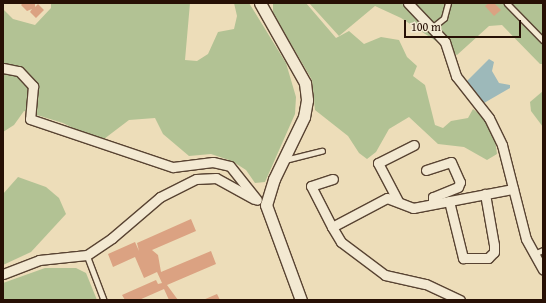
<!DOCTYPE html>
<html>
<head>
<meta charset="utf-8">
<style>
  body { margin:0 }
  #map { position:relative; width:546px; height:303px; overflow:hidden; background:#edddb9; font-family:"Gentium Book Plus",serif }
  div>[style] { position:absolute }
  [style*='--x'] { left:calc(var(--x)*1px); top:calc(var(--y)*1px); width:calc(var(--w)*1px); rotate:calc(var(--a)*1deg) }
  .green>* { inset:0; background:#b2c294 }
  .water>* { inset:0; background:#9db9ba }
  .building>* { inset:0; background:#dba282 }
  .roads { filter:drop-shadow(1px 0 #584332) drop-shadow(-1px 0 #584332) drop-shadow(0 1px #584332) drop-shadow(0 -1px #584332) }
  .service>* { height:4.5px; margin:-2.25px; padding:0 2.25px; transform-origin:2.25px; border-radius:2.25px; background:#f3e9d2 }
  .minor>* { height:9px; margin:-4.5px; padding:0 4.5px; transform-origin:4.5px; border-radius:4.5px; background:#f3e9d2 }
  .tertiary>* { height:11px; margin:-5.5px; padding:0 5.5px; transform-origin:5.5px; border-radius:5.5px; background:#f3e9d2 }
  span { translate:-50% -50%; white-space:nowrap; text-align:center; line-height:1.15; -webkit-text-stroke:3.5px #f3e9d2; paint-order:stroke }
  .frame { position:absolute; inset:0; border:4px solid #271005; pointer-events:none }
  .scale { position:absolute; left:404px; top:20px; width:117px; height:18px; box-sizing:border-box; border:2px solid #271005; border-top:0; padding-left:5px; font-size:12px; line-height:14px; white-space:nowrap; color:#271005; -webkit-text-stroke:3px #f3e9d2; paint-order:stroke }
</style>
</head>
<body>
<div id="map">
  <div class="green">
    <div style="clip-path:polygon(51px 3px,190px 3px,185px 60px,197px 61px,208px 54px,218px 32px,234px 29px,237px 16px,234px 3px,249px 3px,286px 63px,296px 97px,295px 114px,265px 182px,255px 183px,246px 170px,232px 161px,211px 154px,189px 156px,163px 134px,155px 118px,129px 120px,104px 139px,91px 137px,63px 123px,24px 111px,14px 125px,3px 132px,3px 9px,13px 19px,35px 25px,51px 8px)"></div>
    <div style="clip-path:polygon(273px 3px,306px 3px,336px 38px,349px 31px,364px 44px,381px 37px,399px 40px,407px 57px,417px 66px,413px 76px,425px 85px,435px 125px,443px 128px,451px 121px,468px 118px,473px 109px,483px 117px,495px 139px,497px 154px,487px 160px,464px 147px,438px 144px,409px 117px,389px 129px,376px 152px,367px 159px,359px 153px,348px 136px,315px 110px,312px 80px,273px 13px)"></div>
    <div style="clip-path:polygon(309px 3px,543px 3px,543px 64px,540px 64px,502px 25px,489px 26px,457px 55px,401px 18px,375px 6px,339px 36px)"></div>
    <div style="clip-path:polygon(543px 91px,543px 127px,531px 111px,530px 102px)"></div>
    <div style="clip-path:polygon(18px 177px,46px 187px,59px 198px,66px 214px,31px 252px,3px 265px,3px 194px)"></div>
    <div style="clip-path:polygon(45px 268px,76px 268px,86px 273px,97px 300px,3px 300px,3px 283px)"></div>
  </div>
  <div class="water">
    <div style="clip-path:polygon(489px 59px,494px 62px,492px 71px,499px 83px,510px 85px,510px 88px,484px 103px,467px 81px)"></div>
  </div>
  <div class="building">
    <div style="clip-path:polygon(23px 3px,35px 3px,35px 7px,38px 4px,44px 10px,36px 18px,30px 12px,32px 9px,27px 11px,21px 5px)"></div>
    <div style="clip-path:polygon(489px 3px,494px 3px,501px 10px,494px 16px,485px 6px)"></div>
    <div style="clip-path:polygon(191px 219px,196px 231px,152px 250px,158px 255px,161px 272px,211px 251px,216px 264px,167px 285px,178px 300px,169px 300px,164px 289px,139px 300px,125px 300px,122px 295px,156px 280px,158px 284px,162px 283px,157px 272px,144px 278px,135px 257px,113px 267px,108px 254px,135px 242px,139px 251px,137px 243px)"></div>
    <div style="clip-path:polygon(217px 294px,220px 300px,203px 300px)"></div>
  </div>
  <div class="roads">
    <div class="service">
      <div style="--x:507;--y:3;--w:52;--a:45.8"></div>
      <div style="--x:433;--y:27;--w:14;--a:-39"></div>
      <div style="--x:444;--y:18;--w:16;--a:-75"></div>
      <div style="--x:285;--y:160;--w:38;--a:-14"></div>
      <div style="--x:534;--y:254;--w:10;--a:-24"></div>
      <div style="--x:87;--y:255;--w:48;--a:69.3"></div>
    </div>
    <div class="minor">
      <div style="--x:408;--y:3;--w:54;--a:46.5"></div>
      <div style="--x:445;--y:42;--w:36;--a:72"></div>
      <div style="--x:456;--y:76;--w:53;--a:51.8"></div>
      <div style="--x:489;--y:118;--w:30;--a:64"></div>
      <div style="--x:502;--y:145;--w:97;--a:75.7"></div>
      <div style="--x:526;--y:239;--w:35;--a:61"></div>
      <div style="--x:3;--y:68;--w:16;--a:11"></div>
      <div style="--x:19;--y:71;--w:21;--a:47"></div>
      <div style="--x:33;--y:86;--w:33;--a:95"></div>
      <div style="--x:30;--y:119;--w:151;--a:18.6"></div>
      <div style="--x:173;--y:167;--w:40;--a:-7.1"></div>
      <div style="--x:213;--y:162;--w:17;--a:13"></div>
      <div style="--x:230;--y:166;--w:43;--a:51.5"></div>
      <div style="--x:426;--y:170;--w:26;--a:-18"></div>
      <div style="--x:451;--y:162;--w:22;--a:66"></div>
      <div style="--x:460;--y:182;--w:5;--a:112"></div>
      <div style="--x:458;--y:187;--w:27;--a:158"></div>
      <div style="--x:433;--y:197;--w:7;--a:90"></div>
      <div style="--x:398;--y:201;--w:43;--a:-117.8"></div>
      <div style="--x:378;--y:163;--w:40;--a:-26.6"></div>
      <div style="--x:449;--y:201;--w:59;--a:76.2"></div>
      <div style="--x:463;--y:258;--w:25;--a:0"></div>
      <div style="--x:488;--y:258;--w:8;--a:-45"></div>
      <div style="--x:494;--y:252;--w:7;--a:-90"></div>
      <div style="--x:494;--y:245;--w:52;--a:-100"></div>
      <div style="--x:332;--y:227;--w:46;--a:-117.1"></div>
      <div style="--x:311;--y:186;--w:23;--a:-18"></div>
      <div style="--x:3;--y:274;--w:39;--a:-21"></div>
      <div style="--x:39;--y:260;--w:48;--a:-5.9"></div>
      <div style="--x:87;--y:255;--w:30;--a:-34"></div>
      <div style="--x:112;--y:238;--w:63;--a:-40.5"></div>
      <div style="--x:160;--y:197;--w:40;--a:-26.6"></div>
      <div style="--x:196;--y:179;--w:20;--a:-3"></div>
      <div style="--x:216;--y:178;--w:43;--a:28.9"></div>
      <div style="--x:460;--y:300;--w:38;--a:-155"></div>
      <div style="--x:425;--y:284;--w:41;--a:-167.3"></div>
      <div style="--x:385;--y:275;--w:55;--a:-143.1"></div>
      <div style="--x:341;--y:242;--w:17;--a:-121"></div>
      <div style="--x:332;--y:227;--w:62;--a:-27.8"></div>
      <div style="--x:387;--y:198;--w:28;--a:21"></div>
      <div style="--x:413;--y:208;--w:102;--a:-10.8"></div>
    </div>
    <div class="tertiary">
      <div style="--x:260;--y:3;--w:92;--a:60.6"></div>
      <div style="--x:305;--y:83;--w:17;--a:83"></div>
      <div style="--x:307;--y:100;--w:17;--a:100"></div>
      <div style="--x:304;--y:117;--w:69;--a:115.8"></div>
      <div style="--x:274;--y:179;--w:27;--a:107"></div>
      <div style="--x:266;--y:205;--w:101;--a:69.8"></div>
    </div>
  </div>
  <div class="frame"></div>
  <div class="scale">100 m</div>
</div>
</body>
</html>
